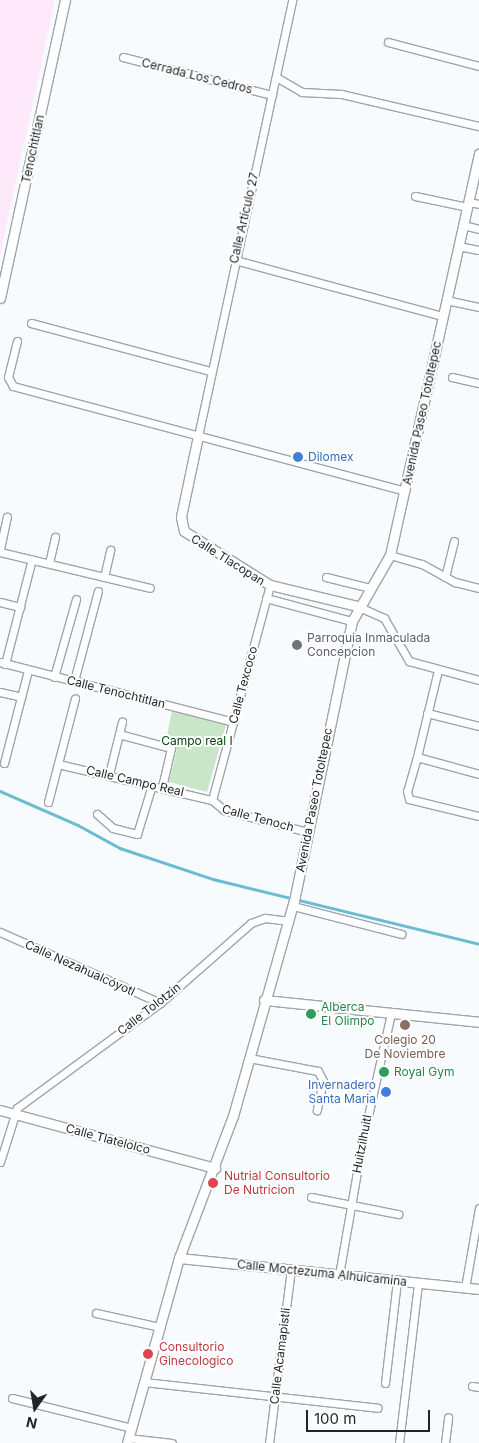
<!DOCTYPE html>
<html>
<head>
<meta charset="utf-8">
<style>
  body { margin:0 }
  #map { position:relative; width:479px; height:1443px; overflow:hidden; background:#f8fbfe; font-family:Inter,sans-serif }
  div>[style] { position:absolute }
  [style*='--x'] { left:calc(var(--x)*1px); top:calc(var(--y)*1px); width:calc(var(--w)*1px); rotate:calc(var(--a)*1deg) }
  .industrial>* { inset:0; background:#fde9f9 }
  .green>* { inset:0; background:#c9e6c8 }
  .stream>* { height:2.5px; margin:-1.25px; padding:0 1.25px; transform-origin:1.25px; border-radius:1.25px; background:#69bdcf }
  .roads { filter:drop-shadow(1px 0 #9ea5ac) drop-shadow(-1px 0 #9ea5ac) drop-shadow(0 1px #9ea5ac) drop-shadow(0 -1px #9ea5ac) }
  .minor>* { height:7px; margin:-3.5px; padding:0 3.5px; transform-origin:3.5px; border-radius:3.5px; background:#fff }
  .tertiary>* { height:9px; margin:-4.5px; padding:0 4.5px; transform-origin:4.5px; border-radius:4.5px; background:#fff }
  .secondary>* { height:9px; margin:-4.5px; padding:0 4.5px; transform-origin:4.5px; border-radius:4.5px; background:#fff }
  .dots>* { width:14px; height:14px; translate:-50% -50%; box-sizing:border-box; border:2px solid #fff; border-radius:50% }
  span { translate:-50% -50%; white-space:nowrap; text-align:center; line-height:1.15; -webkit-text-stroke:4px #fff; paint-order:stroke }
  .street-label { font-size:12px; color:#222527 }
  .shop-label { font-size:12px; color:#366cbe }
  .left { translate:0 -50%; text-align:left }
  .right { translate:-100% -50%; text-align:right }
  .worship-label { font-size:12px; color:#5b616d }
  .park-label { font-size:12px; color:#004806 }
  .leisure-label { font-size:12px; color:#27864d }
  .education-label { font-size:12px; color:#785e54 }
  .health-label { font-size:12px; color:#be3a42 }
  .north { position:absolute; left:10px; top:1383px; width:50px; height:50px; -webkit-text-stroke:4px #fff; paint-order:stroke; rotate:193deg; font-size:14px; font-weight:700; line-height:20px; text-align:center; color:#222527 }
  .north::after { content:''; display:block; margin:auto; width:18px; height:22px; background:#222527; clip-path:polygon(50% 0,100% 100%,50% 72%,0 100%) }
  .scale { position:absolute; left:306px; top:1410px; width:124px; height:22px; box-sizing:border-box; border:2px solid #222527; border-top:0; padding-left:6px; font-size:15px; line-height:18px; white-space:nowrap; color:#222527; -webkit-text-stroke:4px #fff; paint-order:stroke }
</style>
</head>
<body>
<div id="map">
  <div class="industrial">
    <div style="clip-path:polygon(0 0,55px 0,0 255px)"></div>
  </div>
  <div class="green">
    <div style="clip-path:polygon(172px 711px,226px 725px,207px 792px,169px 782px,177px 749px,166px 740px)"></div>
  </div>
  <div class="stream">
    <div style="--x:0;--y:791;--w:85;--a:23.6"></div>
    <div style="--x:78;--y:825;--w:48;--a:28.7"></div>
    <div style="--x:120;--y:848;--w:98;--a:18.4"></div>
    <div style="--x:213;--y:879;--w:274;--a:13.7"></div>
  </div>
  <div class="roads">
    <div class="minor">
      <div style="--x:388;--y:42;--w:94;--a:14.8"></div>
      <div style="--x:123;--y:57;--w:154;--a:14.3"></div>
      <div style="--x:276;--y:77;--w:30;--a:30"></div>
      <div style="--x:302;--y:92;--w:39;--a:3"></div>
      <div style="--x:341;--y:94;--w:142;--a:13.1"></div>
      <div style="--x:415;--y:196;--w:53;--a:11.9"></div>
      <div style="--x:468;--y:202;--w:11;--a:10"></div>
      <div style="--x:463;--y:225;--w:16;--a:14"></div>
      <div style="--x:458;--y:246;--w:21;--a:11"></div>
      <div style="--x:235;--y:260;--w:215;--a:15.1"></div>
      <div style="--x:446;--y:300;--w:34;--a:12"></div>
      <div style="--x:31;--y:323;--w:185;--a:15"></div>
      <div style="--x:17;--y:341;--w:37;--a:104"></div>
      <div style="--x:8;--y:377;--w:10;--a:61"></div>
      <div style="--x:13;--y:386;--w:406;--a:15"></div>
      <div style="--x:452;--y:377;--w:28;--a:13"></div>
      <div style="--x:198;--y:436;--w:446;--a:-77.8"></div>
      <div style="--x:0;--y:549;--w:33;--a:-78"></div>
      <div style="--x:0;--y:552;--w:154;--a:13.5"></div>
      <div style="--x:390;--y:555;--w:33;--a:16"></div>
      <div style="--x:422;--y:564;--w:38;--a:29"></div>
      <div style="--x:455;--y:582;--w:25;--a:14"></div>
      <div style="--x:49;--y:563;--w:27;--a:-77"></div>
      <div style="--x:104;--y:577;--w:28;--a:-77"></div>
      <div style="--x:326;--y:577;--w:45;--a:14"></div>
      <div style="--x:445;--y:577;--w:37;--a:-76"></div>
      <div style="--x:266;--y:598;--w:89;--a:15"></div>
      <div style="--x:0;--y:602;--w:21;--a:14"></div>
      <div style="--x:357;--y:606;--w:30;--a:24"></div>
      <div style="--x:384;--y:618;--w:50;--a:59.8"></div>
      <div style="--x:409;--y:661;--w:73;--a:15.2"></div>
      <div style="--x:0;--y:662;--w:241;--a:14.4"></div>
      <div style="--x:5;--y:664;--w:108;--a:-75.6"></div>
      <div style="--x:438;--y:670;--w:89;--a:103.6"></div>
      <div style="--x:417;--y:757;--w:64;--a:15.3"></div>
      <div style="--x:54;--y:677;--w:81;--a:-74.2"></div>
      <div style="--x:74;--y:681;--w:93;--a:-75.1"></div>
      <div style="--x:0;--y:692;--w:22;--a:13"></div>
      <div style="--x:427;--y:713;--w:54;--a:14"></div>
      <div style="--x:119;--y:734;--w:54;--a:15.1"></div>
      <div style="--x:171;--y:748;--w:40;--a:103"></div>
      <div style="--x:417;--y:757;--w:35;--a:106"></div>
      <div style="--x:407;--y:791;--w:8;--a:76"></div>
      <div style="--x:409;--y:799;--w:72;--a:13.7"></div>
      <div style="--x:4;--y:763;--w:96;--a:-75.5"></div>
      <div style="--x:58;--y:764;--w:158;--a:13.2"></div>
      <div style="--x:109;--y:774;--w:54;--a:-76"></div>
      <div style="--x:212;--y:800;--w:223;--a:-74.9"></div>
      <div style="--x:212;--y:800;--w:16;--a:40"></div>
      <div style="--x:224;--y:810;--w:87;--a:14.7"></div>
      <div style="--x:48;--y:802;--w:107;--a:-75.4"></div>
      <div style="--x:97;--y:814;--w:21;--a:41"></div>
      <div style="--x:113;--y:828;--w:25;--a:14"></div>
      <div style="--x:137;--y:834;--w:51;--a:-73"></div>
      <div style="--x:293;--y:906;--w:112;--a:14.5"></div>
      <div style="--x:0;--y:932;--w:175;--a:23.9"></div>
      <div style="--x:249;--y:1058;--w:70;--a:10.7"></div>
      <div style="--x:318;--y:1071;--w:11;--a:63"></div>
      <div style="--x:323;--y:1081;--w:30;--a:102"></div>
      <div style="--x:0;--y:1162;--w:57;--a:-72.5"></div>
      <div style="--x:17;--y:1108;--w:177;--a:-36.3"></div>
      <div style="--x:160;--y:1003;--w:121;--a:-41.3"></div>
      <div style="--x:251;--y:923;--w:15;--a:-20"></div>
      <div style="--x:265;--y:918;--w:23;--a:7"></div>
      <div style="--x:311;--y:1197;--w:89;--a:11.1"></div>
      <div style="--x:339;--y:1275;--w:134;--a:-80.1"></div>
      <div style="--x:362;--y:1143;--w:133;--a:-77.4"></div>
      <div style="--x:465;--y:1288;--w:81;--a:-80.1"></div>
      <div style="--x:96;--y:1313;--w:66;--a:12.3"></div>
      <div style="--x:144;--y:1382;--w:235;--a:6.3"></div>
      <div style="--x:385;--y:1383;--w:103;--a:-83.3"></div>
      <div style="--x:472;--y:1386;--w:7;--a:8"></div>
      <div style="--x:12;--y:1398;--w:123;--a:14.1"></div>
      <div style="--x:128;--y:1438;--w:44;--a:6.5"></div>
      <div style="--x:269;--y:1443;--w:174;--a:-82.8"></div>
      <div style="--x:399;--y:1443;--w:161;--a:-83.2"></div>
      <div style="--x:445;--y:1443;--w:26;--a:-83"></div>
    </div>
    <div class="tertiary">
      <div style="--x:198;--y:436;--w:83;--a:101.9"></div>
      <div style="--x:181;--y:517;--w:14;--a:78"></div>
      <div style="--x:184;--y:531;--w:102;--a:32.1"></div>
      <div style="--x:270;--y:585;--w:89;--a:13.6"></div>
      <div style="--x:0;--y:1110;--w:223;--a:15.1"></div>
      <div style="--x:179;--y:1258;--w:302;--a:5.9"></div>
    </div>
    <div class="secondary">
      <div style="--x:0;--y:298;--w:305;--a:-77.7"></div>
      <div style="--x:264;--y:1000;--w:216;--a:5.8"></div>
      <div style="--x:127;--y:1443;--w:192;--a:-74.3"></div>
      <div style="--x:179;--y:1258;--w:152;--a:-69.2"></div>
      <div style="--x:233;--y:1116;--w:223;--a:-74.2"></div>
      <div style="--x:294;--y:901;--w:286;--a:-78.3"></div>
      <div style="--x:352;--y:621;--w:76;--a:-60.1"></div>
      <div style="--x:390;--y:555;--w:411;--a:-77.5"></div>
    </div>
  </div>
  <div class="dots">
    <div style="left:298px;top:457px;background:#3f7fe0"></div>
    <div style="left:297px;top:645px;background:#6b7280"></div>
    <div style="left:311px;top:1014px;background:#2e9e5b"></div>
    <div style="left:405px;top:1025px;background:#8d6e63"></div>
    <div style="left:384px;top:1072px;background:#2e9e5b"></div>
    <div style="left:386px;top:1092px;background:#3f7fe0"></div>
    <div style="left:213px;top:1183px;background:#e0444e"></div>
    <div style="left:148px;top:1354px;background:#e0444e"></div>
  </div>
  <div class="street-label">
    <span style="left:197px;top:76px;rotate:14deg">Cerrada Los Cedros</span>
    <span style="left:33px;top:149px;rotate:-78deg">Tenochtitlan</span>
    <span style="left:244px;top:218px;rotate:-77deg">Calle Artículo 27</span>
    <span style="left:422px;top:413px;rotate:-78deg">Avenida Paseo Totoltepec</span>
    <span style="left:228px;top:560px;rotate:32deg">Calle Tlacopan</span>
    <span style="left:243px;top:685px;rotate:-75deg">Calle Texcoco</span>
    <span style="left:116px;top:692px;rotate:14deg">Calle Tenochtitlan</span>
    <span style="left:135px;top:781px;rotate:13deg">Calle Campo Real</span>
    <span style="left:314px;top:800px;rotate:-79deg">Avenida Paseo Totoltepec</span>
    <span style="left:258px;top:818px;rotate:15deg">Calle Tenoch</span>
    <span style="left:80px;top:968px;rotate:24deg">Calle Nezahualcóyotl</span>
    <span style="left:149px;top:1009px;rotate:-38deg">Calle Tolotzin</span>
    <span style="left:108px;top:1139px;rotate:15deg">Calle Tlatelolco</span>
    <span style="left:362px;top:1144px;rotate:-79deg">Huitzilhuitl</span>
    <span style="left:322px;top:1273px;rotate:6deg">Calle Moctezuma Alhuicamina</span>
    <span style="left:280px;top:1356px;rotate:-83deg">Calle Acamapistli</span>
  </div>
  <div class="shop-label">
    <span class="left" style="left:308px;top:457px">Dilomex</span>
    <span class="right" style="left:376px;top:1092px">Invernadero<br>Santa Maria</span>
  </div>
  <div class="worship-label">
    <span class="left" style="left:307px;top:645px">Parroquia Inmaculada<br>Concepcion</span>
  </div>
  <div class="park-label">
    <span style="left:197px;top:741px">Campo real I</span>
  </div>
  <div class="leisure-label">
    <span class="left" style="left:321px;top:1014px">Alberca<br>El Olimpo</span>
    <span class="left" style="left:394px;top:1072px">Royal Gym</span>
  </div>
  <div class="education-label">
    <span style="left:405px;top:1047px">Colegio 20<br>De Noviembre</span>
  </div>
  <div class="health-label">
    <span class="left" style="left:224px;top:1183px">Nutrial Consultorio<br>De Nutricion</span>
    <span class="left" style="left:159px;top:1354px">Consultorio<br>Ginecologico</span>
  </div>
  <div class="north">N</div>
  <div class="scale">100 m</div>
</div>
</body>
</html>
